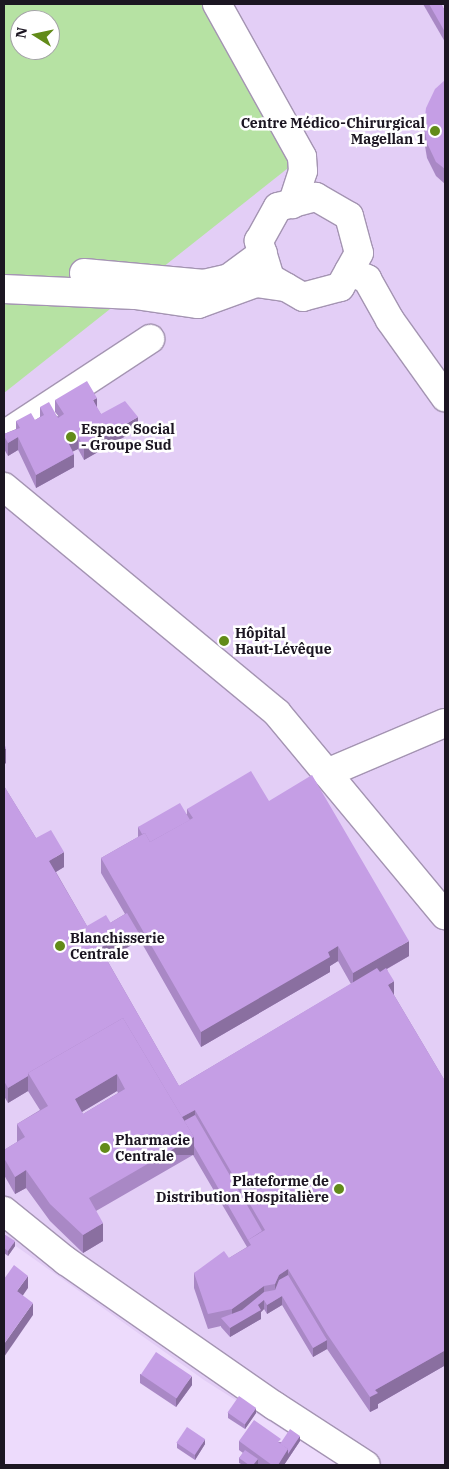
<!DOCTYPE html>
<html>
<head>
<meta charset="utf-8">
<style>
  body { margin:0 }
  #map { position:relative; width:449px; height:1469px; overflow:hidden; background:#eddbfc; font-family:"IBM Plex Serif",serif }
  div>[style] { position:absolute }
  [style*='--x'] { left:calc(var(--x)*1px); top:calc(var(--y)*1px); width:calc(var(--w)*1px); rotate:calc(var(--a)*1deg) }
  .built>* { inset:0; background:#e3cef6 }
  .green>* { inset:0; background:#b6e2a3 }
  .roads { filter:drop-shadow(1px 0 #a494b2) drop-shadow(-1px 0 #a494b2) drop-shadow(0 1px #a494b2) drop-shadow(0 -1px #a494b2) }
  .minor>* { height:28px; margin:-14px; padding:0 14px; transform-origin:14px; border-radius:14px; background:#fff }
  .wall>* { inset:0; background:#a988c5 }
  .shaded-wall>* { inset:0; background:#8a6fa0; transform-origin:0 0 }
  .building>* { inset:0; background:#c59ee5; transform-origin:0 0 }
  .dots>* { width:14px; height:14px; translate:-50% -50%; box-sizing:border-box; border:2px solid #fff; border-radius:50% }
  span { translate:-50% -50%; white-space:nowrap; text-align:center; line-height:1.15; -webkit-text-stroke:5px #fff; paint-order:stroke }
  .poi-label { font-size:14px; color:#1c1622; font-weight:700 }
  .right { translate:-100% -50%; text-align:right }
  .left { translate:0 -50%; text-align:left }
  .frame { position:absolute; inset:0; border:5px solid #1c1622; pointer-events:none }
  .north { position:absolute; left:10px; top:10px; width:50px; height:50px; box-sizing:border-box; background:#fff; border:1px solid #a4a2a7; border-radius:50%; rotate:280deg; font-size:14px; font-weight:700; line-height:20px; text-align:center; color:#1c1622 }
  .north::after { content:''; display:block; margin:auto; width:18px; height:22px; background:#628b19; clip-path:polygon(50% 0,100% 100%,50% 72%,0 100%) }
</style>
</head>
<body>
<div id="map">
  <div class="built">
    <div style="clip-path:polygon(evenodd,4px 4px,445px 4px,445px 1465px,338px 1465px,204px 1380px,13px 1244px,4px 1232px,4px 4px,20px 20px,50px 20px,50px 50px,20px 50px,20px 20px)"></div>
  </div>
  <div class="green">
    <div style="clip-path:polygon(evenodd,4px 4px,217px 4px,302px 157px,4px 393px,4px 4px,20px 20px,50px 20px,50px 50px,20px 50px,20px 20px)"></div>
  </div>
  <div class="roads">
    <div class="minor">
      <div style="--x:217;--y:4;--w:175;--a:60.9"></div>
      <div style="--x:302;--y:157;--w:14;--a:86"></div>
      <div style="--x:303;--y:171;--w:35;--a:108"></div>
      <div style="--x:316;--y:197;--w:38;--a:30"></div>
      <div style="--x:349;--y:216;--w:38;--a:75"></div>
      <div style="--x:359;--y:253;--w:39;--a:119"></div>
      <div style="--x:340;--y:287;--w:38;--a:165"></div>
      <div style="--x:303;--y:297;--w:38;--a:-150"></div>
      <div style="--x:270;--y:278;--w:39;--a:-107"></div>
      <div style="--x:259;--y:241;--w:39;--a:-61"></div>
      <div style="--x:278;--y:207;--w:39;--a:-15"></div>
      <div style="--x:349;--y:271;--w:20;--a:24"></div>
      <div style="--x:367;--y:279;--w:47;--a:60.7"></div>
      <div style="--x:390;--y:320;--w:95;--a:54.5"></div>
      <div style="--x:84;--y:273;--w:121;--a:5.2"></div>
      <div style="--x:204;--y:284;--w:26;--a:-13"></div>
      <div style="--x:229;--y:278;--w:42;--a:-36.3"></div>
      <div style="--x:4;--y:289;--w:131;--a:2.6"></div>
      <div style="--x:135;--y:295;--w:64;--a:8.1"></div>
      <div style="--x:198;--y:304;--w:62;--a:-19.9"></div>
      <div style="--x:256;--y:283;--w:30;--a:8"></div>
      <div style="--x:4;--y:435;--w:175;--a:-33.3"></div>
      <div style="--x:4;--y:487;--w:354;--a:39.6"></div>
      <div style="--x:277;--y:713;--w:263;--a:50.3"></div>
      <div style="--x:327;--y:773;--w:128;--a:-23"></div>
      <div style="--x:4;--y:1211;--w:80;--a:38.9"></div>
      <div style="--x:66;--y:1261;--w:254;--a:34.8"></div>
      <div style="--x:275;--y:1406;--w:108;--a:33"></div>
    </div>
  </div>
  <div class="wall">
    <div style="clip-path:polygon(423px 4px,441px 4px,445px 11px,445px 42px)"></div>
    <div style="clip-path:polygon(445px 80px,445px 184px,436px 176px,427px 158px,424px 140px,424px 125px)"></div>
    <div style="clip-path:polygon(55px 400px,97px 408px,101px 414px,138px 429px,84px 460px,78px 449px,73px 451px,74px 467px,36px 488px,18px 450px,8px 456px,4px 449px,4px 434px,16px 429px,16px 421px,35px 420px,40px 417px,40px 407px,59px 417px,55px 412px)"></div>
    <div style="clip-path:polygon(evenodd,4px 786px,36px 838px,64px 867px,56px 872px,87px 926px,110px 923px,125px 914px,101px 873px,101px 858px,138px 837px,138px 827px,187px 814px,187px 809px,269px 801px,409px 956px,387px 969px,394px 995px,445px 1081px,445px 1369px,444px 1366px,378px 1404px,378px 1408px,370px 1412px,327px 1349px,313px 1357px,282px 1305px,267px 1314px,264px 1309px,261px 1312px,261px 1319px,230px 1337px,221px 1327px,221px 1326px,208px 1329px,194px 1288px,194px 1273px,229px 1258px,247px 1247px,193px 1155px,96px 1211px,103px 1241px,83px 1253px,50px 1221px,26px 1188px,15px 1194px,4px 1175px,4px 1150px,17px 1142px,17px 1124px,40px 1110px,28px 1091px,8px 1103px,4px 1096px,4px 786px,140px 940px,201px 1047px,330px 972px,330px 966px,338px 961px,351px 984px,179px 1086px,107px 960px,140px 940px,4px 786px,117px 1091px,118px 1093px,83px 1114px,82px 1112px,117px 1091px)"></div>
    <div style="clip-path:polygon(4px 1234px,15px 1246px,8px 1256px,4px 1253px)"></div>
    <div style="clip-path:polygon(140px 1374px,192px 1385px,176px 1407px,140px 1383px)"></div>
    <div style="clip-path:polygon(228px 1413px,256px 1413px,245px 1429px,228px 1418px)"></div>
    <div style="clip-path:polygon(239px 1441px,281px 1442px,300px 1441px,284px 1465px,260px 1465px,258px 1464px,257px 1465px,243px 1465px,239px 1463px,239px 1458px,243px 1453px,239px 1450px)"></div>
    <div style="clip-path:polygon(177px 1443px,205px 1444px,195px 1460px,177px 1448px)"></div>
  </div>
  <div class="shaded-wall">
    <div style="clip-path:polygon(97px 398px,97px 410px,93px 400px)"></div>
    <div style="clip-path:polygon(138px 417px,138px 429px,84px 460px,84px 448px)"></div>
    <div style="clip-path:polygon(78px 436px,78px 449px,68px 454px,68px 442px)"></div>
    <div style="clip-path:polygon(18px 437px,18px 450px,8px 456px,8px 443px)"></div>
    <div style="clip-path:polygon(74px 454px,74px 467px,36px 488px,36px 475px)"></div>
    <div style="clip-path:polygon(6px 748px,6px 763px,4px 765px,4px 750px)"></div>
    <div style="clip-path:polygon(64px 852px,64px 867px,49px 876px,49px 861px)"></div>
    <div style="clip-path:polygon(140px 935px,140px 940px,119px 952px,119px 947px)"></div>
    <div style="clip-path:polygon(119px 937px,119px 952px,100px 963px,100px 948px)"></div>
    <div style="clip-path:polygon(409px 941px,409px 956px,353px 988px,353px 973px)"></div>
    <div style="clip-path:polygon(338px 946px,338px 961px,330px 966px,330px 972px,201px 1047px,201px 1032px)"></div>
    <div style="clip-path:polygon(394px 981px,394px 996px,388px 985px)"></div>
    <div style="clip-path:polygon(117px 1074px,117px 1091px,75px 1116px,75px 1099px)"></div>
    <div style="clip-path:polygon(28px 1076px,28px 1091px,8px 1103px,8px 1088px)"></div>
    <div style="clip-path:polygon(195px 1110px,195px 1124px,184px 1130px,180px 1118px)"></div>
    <div style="left:194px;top:1137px;width:18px;height:121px;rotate:90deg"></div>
    <div style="clip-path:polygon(26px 1170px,26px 1188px,15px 1194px,15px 1177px)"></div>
    <div style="clip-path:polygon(103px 1223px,103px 1241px,83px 1253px,83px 1235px)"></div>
    <div style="clip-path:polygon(15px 1241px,15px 1246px,8px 1256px,8px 1251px)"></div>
    <div style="clip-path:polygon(288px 1269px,288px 1284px,275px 1299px,275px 1284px,279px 1275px)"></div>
    <div style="clip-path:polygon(28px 1276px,28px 1288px,17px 1304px,17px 1291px)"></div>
    <div style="clip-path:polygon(264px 1286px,264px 1309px,261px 1312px,261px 1319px,230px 1337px,230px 1328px,232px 1324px,232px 1309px)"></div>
    <div style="clip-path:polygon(282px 1296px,282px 1305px,267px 1314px,267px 1305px)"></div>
    <div style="clip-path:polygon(33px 1303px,33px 1315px,4px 1357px,4px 1344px)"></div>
    <div style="clip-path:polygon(327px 1340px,327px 1349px,313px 1357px,313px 1348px)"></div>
    <div style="clip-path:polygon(444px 1351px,444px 1366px,378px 1404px,378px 1408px,370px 1412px,370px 1397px,375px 1390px)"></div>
    <div style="clip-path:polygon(192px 1376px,192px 1385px,176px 1407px,176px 1397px)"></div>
    <div style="clip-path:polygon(256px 1408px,256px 1413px,245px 1429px,245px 1424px)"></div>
    <div style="clip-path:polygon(300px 1436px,300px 1441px,284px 1465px,278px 1465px,288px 1449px)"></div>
    <div style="clip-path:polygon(205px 1439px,205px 1444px,195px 1460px,195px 1455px)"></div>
    <div style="clip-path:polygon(258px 1459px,258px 1464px,257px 1465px,253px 1465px)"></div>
  </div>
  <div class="building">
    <div style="clip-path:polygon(429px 4px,441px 4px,445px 11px,445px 32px)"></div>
    <div style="clip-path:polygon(445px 80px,445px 169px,436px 162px,427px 143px,424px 125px,426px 108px,435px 89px)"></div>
    <div style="clip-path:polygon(87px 381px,97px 398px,93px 400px,101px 414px,125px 401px,138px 417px,84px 448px,78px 436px,68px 442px,74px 454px,36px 475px,18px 437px,8px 443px,4px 436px,4px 434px,20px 428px,16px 421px,31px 413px,35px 420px,44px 415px,40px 407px,49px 402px,58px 418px,64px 414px,55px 400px)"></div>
    <div style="clip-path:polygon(4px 743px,6px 748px,4px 750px)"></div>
    <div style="clip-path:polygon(251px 771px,269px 801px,312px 775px,409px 941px,353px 973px,338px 946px,328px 952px,330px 957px,201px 1032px,101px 858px,145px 833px,150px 842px,193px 818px,187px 809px)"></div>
    <div style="clip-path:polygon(4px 786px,36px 838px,51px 830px,64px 852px,49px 861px,87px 926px,106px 915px,119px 937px,100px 948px,179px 1086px,377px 968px,380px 972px,386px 968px,394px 981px,388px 985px,445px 1081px,445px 1354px,444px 1351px,375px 1390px,378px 1393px,370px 1397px,327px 1334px,288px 1269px,279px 1275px,275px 1284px,264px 1286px,232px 1309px,208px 1314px,194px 1273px,224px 1251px,229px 1258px,251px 1245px,248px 1240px,265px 1230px,195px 1110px,182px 1117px,123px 1018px,28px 1073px,28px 1076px,8px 1088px,4px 1081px)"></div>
    <div style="clip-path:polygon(180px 803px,190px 820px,150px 842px,145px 833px,142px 834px,138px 827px)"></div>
    <div style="clip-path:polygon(127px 913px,140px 935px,119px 947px,119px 937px,110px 923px)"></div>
    <div style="clip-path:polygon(evenodd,123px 1018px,194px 1137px,89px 1198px,103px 1223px,83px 1235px,50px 1204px,26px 1170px,15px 1177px,4px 1158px,4px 1150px,25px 1137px,17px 1124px,48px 1106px,28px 1073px,123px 1018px,117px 1074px,125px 1089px,83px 1114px,75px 1099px,117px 1074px)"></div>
    <div style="clip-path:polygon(195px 1115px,262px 1231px,248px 1240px,194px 1146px,194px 1137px,184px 1121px)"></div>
    <div style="clip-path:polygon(4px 1234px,15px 1241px,8px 1251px,4px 1248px)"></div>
    <div style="clip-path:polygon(14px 1265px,28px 1276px,17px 1291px,33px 1303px,4px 1344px,4px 1279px)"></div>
    <div style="clip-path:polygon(288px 1275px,327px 1340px,313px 1348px,282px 1296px,267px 1305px,264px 1300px,258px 1305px,261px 1310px,230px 1328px,221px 1318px,242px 1310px,264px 1292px,275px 1290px,279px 1280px)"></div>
    <div style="left:156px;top:1352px;width:43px;height:27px;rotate:34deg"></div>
    <div style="left:239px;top:1396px;width:21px;height:20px;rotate:35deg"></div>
    <div style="clip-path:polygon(254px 1420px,281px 1439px,278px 1442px,288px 1449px,278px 1465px,272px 1465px,239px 1441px)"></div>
    <div style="left:187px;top:1427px;width:22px;height:19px;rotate:34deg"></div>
    <div style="clip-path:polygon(290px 1429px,300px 1436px,288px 1454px,288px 1449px,280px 1444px)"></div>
    <div style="clip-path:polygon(245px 1450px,258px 1459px,253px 1465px,249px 1465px,239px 1458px)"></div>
  </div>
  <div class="dots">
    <div style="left:435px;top:131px;background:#628b19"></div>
    <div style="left:71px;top:437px;background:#628b19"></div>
    <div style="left:224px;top:641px;background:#628b19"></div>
    <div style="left:60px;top:946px;background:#628b19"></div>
    <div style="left:105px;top:1148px;background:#628b19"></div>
    <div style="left:339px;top:1189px;background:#628b19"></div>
  </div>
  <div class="poi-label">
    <span class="right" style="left:425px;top:131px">Centre Médico-Chirurgical<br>Magellan 1</span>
    <span class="left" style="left:81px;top:437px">Espace Social<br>- Groupe Sud</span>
    <span class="left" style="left:235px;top:641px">Hôpital<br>Haut-Lévêque</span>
    <span class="left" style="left:70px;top:946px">Blanchisserie<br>Centrale</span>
    <span class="left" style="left:115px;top:1148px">Pharmacie<br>Centrale</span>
    <span class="right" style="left:329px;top:1189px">Plateforme de<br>Distribution Hospitalière</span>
  </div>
  <div class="frame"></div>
  <div class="north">N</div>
</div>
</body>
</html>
